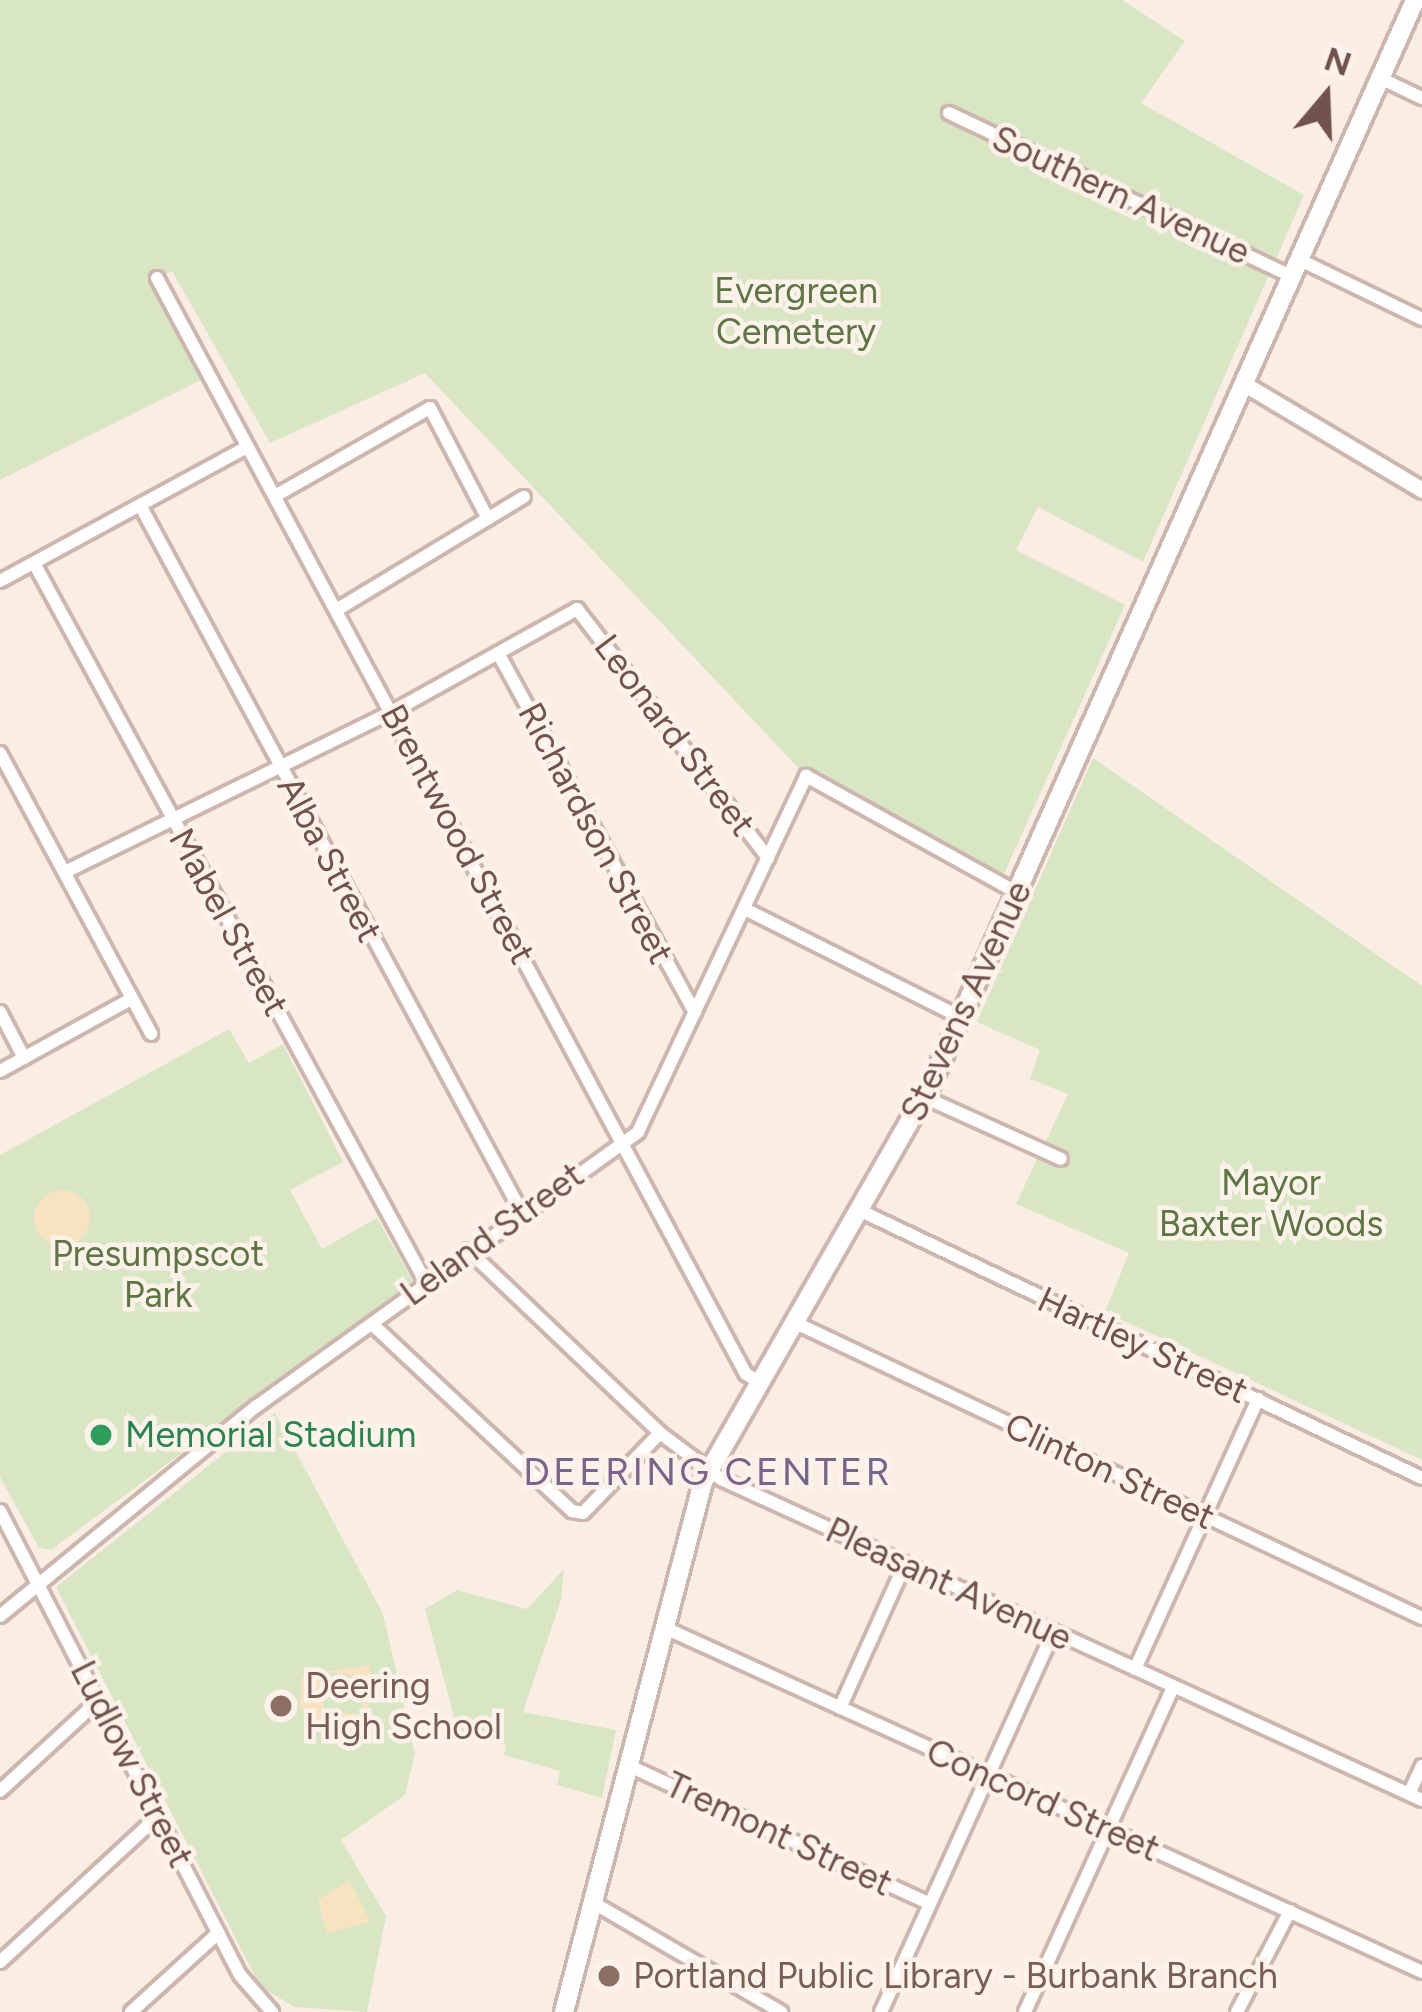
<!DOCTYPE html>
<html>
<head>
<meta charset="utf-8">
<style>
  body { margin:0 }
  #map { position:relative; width:1422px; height:2012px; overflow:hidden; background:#faeee4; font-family:Figtree,sans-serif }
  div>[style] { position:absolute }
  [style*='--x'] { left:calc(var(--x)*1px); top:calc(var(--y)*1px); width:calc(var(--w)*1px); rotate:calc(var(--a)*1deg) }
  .green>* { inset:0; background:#d8e6c4 }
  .sand>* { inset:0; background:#f7e2c1 }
  .round { border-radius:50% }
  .roads { filter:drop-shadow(3px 0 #cdb6ae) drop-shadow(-3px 0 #cdb6ae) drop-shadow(0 3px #cdb6ae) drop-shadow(0 -3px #cdb6ae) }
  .minor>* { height:12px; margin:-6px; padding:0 6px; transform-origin:6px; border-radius:6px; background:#fff }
  .tertiary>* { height:15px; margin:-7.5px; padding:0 7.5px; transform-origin:7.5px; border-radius:7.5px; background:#fff }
  .secondary>* { height:18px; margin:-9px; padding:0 9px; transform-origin:9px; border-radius:9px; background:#fff }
  .dots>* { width:33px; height:33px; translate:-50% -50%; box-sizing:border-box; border:6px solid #fdf2ea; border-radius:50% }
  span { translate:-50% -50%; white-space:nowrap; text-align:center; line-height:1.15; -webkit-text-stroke:9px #fdf2ea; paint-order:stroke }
  .street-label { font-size:36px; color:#71524c }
  .park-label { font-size:36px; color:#5c7644 }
  .leisure-label { font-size:36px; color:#27864d }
  .left { translate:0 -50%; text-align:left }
  .education-label { font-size:36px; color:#785e54 }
  .neighbourhood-label { font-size:39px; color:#78648d; letter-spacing:3px }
  .north { position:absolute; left:1266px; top:36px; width:120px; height:120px; -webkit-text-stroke:9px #fdf2ea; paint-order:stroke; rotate:19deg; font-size:33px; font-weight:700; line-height:48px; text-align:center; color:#71524c }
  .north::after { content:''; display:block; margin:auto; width:42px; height:54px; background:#71524c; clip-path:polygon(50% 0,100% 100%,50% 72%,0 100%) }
</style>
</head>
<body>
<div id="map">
  <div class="green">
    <div style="clip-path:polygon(0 0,1122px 0,1185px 41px,1141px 103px,1304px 195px,1143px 562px,1038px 507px,1016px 550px,1125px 605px,1004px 874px,806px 776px,425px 373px,270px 443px,172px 271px,150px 283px,203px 379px,0 480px)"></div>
    <div style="clip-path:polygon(1093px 758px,1422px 986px,1422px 1460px,1105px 1312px,1129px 1253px,1016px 1204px,1068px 1094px,1030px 1079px,1040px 1050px,977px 1022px)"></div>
    <div style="clip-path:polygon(229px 1029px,249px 1063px,283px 1044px,343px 1162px,290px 1190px,322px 1249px,377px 1218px,413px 1281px,51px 1550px,39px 1548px,0 1477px,0 1155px)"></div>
    <div style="clip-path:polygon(275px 1413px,383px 1614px,415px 1754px,405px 1795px,341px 1840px,386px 1916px,367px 2012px,294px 2007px,260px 1986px,56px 1587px)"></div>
    <div style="clip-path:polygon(564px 1569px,561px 1600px,523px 1712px,616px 1730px,602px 1798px,557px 1785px,560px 1771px,504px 1755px,506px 1745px,458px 1732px,425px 1609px,457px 1590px,527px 1609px)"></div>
  </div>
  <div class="sand">
    <div class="round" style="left:34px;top:1190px;width:56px;height:56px"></div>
    <div style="clip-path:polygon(evenodd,371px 1665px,366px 1735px,334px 1738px,314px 1727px,300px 1705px,302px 1675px,371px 1665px,328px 1672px,366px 1678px,361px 1715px,323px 1710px,328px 1672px)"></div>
    <div style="clip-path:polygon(349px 1880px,370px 1921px,327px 1934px,318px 1900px)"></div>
  </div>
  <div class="roads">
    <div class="minor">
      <div style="--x:1380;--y:78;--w:47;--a:25.5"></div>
      <div style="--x:949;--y:113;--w:381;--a:25.5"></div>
      <div style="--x:1300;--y:260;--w:136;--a:25.8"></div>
      <div style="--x:157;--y:278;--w:1244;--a:61.75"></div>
      <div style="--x:746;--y:1374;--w:19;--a:32"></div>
      <div style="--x:275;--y:496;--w:178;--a:-29.6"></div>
      <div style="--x:430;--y:408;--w:125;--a:62.4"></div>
      <div style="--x:140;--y:505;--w:802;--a:61.65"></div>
      <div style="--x:34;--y:563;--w:818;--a:61.43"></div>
      <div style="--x:0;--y:581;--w:281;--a:-28.5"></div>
      <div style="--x:338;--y:609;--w:217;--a:-31.1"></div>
      <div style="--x:498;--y:653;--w:410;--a:61.3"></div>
      <div style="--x:0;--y:753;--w:319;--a:61.7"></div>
      <div style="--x:65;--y:872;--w:364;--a:-26.1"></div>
      <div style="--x:392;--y:712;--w:212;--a:-29.1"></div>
      <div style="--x:577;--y:609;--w:314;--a:52.5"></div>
      <div style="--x:745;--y:909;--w:241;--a:26.7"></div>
      <div style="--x:0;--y:1012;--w:52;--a:62.4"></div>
      <div style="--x:0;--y:1071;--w:149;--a:-28.8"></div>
      <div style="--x:924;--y:1097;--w:150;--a:24.3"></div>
      <div style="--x:863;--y:1212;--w:619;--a:25.45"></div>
      <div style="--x:468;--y:1250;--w:265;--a:43.6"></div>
      <div style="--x:660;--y:1433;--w:76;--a:37"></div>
      <div style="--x:721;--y:1479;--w:771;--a:24.6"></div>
      <div style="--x:372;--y:1324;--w:274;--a:43.1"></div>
      <div style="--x:572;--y:1511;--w:11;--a:10"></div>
      <div style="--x:583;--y:1513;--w:111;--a:-46.1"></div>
      <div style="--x:798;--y:1324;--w:690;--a:25.23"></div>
      <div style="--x:0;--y:1511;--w:522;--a:62.65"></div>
      <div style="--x:240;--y:1975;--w:49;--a:49.1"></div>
      <div style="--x:0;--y:1616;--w:332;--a:-39.3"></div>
      <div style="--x:257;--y:1406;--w:469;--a:-35.7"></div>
      <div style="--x:638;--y:1132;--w:394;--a:-64.7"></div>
      <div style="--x:806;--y:776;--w:240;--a:28.9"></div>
      <div style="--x:663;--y:1627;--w:834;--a:24.44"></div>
      <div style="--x:1135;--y:1669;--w:297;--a:-65.5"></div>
      <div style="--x:840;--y:1708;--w:158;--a:-65.7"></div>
      <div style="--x:627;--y:1765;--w:333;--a:24.6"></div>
      <div style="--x:0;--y:1791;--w:134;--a:-42.6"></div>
      <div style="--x:1409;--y:1794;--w:31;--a:-65"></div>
      <div style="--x:592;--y:1902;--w:219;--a:30.2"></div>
      <div style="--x:0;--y:1962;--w:215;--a:-42.7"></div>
      <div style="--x:131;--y:2012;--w:118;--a:-42.2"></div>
      <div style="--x:881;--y:2012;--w:417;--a:-65.6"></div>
      <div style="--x:1025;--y:2012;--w:357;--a:-65.5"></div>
      <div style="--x:1237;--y:2012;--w:114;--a:-62.3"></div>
    </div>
    <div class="tertiary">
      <div style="--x:1246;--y:385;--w:205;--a:30.8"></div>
    </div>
    <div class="secondary">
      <div style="--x:564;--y:2012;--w:548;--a:-75.3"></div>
      <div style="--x:703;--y:1482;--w:456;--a:-60.2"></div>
      <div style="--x:930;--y:1086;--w:1189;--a:-65.93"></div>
    </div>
  </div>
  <div class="dots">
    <div style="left:101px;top:1435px;background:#2e9e5b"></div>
    <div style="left:281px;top:1706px;background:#8d6e63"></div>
    <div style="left:609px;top:1976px;background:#8d6e63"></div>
  </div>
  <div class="street-label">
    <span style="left:1121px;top:195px;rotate:25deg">Southern Avenue</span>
    <span style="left:675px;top:735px;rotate:53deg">Leonard Street</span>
    <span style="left:596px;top:833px;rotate:62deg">Richardson Street</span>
    <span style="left:458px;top:834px;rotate:62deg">Brentwood Street</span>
    <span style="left:330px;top:859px;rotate:62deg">Alba Street</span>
    <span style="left:229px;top:922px;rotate:61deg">Mabel Street</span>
    <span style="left:966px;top:1001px;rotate:-65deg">Stevens Avenue</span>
    <span style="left:492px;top:1234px;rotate:-36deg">Leland Street</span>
    <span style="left:1143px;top:1345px;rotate:25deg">Hartley Street</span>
    <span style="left:1110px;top:1471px;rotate:25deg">Clinton Street</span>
    <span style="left:949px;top:1584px;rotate:25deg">Pleasant Avenue</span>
    <span style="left:132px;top:1764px;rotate:63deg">Ludlow Street</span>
    <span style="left:1043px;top:1800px;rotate:24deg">Concord Street</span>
    <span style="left:779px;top:1834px;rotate:25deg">Tremont Street</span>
  </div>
  <div class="park-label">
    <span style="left:796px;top:311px">Evergreen<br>Cemetery</span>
    <span style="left:1271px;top:1203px">Mayor<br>Baxter Woods</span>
    <span style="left:158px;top:1274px">Presumpscot<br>Park</span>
  </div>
  <div class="leisure-label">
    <span class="left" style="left:125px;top:1435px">Memorial Stadium</span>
  </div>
  <div class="education-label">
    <span class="left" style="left:305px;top:1706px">Deering<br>High School</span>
    <span class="left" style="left:633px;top:1976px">Portland Public Library - Burbank Branch</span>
  </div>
  <div class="neighbourhood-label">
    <span style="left:708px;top:1472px">DEERING CENTER</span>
  </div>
  <div class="north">N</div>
</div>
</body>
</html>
